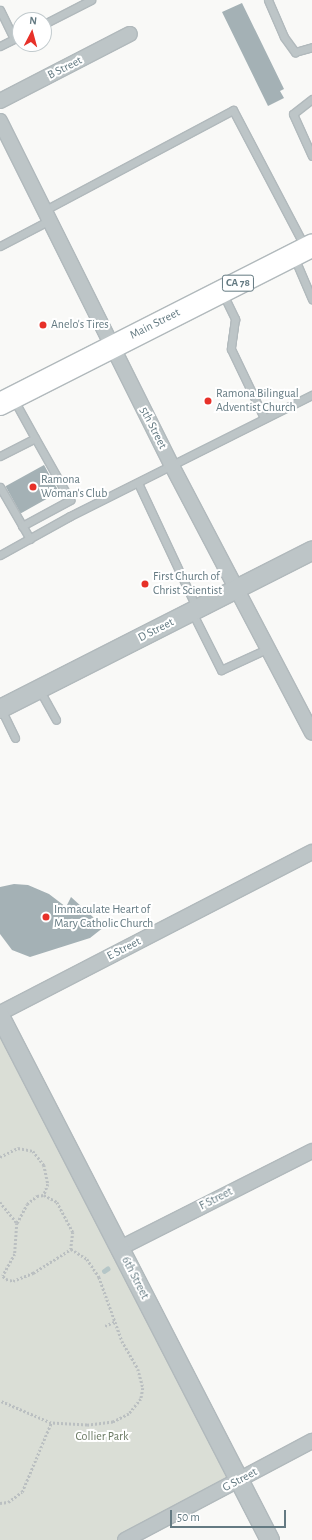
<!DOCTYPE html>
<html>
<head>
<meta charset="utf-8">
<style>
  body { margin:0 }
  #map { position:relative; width:312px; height:1540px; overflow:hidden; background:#f9f9f7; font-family:"Alegreya Sans",sans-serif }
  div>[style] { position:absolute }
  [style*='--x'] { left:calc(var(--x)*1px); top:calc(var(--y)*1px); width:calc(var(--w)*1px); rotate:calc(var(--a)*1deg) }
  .green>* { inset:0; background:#daded6 }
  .stream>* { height:4.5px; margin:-2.25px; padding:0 2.25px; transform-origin:2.25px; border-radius:2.25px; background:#b5c6c7 }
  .building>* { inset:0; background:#a4b1b5; transform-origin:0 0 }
  .path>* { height:2.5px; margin-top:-1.25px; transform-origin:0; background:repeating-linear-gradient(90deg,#babfc1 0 2px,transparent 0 4px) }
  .roads { filter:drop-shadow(1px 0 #b1b9bc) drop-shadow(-1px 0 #b1b9bc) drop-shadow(0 1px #b1b9bc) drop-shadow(0 -1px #b1b9bc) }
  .service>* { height:7px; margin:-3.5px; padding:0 3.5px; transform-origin:3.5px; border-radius:3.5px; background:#bdc5c7 }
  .minor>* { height:14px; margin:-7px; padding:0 7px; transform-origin:7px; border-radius:7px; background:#bdc5c7 }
  .tertiary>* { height:18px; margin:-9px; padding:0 9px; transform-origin:9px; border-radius:9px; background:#bdc5c7 }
  .primary>* { height:22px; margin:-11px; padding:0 11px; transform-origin:11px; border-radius:11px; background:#fff }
  .dots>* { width:11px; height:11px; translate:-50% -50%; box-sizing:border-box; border:2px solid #fff; border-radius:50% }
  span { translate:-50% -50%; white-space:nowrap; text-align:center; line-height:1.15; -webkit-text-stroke:4px #fff; paint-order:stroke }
  .shield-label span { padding:1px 3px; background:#fff; border:1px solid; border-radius:3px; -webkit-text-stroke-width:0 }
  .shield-label { font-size:11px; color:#647a82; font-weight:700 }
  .street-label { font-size:12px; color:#647a82 }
  .poi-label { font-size:12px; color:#647a82 }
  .left { translate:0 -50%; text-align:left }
  .park-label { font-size:12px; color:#6b7a63 }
  .north { position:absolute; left:12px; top:12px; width:40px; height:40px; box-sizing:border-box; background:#fff; border:1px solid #c1cacd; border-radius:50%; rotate:6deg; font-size:11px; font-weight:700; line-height:16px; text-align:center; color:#647a82 }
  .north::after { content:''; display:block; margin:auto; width:14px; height:18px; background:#e73129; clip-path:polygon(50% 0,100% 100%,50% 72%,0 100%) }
  .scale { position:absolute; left:170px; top:1510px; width:116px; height:18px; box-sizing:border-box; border:2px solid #647a82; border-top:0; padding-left:5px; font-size:12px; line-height:14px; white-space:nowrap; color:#647a82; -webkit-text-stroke:3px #fff; paint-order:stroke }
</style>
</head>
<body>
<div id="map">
  <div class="green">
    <div style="clip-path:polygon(0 1017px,239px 1482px,127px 1540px,0 1540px)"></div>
  </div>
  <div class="stream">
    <div style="--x:104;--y:1271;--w:4;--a:-34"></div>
  </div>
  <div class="building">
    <div style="clip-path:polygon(242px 3px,284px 89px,280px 91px,284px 98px,268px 106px,222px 12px)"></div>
    <div style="left:44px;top:465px;width:31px;height:44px;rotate:61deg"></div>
    <div style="clip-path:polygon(14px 884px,28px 885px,49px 894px,66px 907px,71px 897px,104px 927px,90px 938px,30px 957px,12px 950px,0 934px,0 887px)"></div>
  </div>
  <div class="path">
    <div style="--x:0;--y:1157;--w:20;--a:-27"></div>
    <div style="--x:18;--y:1148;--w:15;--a:11"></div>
    <div style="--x:33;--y:1151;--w:18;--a:52"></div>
    <div style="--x:44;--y:1165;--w:19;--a:78"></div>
    <div style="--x:48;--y:1184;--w:12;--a:110"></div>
    <div style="--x:44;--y:1195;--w:15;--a:28"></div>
    <div style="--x:57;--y:1202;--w:34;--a:62"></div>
    <div style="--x:73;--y:1232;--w:17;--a:97"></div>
    <div style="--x:71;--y:1249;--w:19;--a:32"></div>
    <div style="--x:87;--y:1259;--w:22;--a:56"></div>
    <div style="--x:99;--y:1277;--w:68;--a:70.2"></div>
    <div style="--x:122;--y:1341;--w:32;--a:60"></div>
    <div style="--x:138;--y:1369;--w:20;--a:75"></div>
    <div style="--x:143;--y:1388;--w:11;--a:100"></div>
    <div style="--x:141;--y:1399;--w:19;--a:129"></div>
    <div style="--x:129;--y:1414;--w:18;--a:153"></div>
    <div style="--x:113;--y:1422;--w:26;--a:173"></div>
    <div style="--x:87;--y:1425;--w:36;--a:-177"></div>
    <div style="--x:51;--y:1423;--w:56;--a:-156.7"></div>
    <div style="--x:0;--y:1202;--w:27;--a:51"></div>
    <div style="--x:17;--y:1223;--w:21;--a:-62"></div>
    <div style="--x:27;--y:1204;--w:13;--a:-39"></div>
    <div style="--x:37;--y:1196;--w:7;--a:-8"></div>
    <div style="--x:17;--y:1223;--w:31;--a:94"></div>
    <div style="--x:15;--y:1254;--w:25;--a:119"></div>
    <div style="--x:3;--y:1276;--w:4;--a:45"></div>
    <div style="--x:6;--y:1279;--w:7;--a:16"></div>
    <div style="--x:13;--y:1281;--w:22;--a:-22"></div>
    <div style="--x:33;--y:1273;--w:45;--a:-32.3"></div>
    <div style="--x:105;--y:1326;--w:10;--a:-24"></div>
    <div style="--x:0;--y:1503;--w:8;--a:-7"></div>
    <div style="--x:8;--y:1502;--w:17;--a:-36"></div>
    <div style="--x:22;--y:1492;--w:75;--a:-67.2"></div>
  </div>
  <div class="roads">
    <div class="service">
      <div style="--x:268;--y:0;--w:40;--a:66.6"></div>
      <div style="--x:284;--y:37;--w:19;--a:54"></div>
      <div style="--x:295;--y:52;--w:18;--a:-16"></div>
      <div style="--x:0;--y:10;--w:32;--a:64"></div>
      <div style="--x:44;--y:24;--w:53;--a:-27.1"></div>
      <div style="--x:0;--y:46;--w:22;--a:-27"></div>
      <div style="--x:312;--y:99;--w:24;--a:142"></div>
      <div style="--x:293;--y:114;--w:46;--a:65.7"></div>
      <div style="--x:45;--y:210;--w:213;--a:-28"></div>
      <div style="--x:233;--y:110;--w:155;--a:62.3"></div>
      <div style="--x:0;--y:246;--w:56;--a:-27.5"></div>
      <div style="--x:294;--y:257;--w:46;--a:66.8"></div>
      <div style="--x:223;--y:294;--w:28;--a:64"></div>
      <div style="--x:235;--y:319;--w:30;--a:98"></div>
      <div style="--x:231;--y:349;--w:76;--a:64.4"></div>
      <div style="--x:0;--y:456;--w:39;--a:-27"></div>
      <div style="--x:35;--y:438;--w:43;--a:-118.9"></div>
      <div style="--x:138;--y:483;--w:139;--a:64.9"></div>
      <div style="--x:0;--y:487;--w:60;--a:60"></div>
      <div style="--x:22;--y:526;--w:55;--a:-28.4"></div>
      <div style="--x:70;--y:500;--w:71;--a:-119.4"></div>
      <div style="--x:0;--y:555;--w:80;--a:-29.1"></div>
      <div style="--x:70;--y:516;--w:271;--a:-26.6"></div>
      <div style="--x:192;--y:612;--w:65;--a:63.4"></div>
      <div style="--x:221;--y:670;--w:53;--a:-24.6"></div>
      <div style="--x:39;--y:689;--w:35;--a:61"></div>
      <div style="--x:1;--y:709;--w:32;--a:64"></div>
    </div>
    <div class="minor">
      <div style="--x:0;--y:101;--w:146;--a:-27.3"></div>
      <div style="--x:0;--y:121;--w:385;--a:63.5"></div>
      <div style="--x:172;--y:466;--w:301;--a:62.3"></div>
      <div style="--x:0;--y:1013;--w:351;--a:-27.3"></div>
      <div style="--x:120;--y:1248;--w:215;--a:-26.8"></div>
      <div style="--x:125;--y:1540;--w:212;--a:-27.9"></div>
    </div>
    <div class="tertiary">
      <div style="--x:0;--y:709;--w:350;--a:-26.9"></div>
      <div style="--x:0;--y:1016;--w:589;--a:62.74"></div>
    </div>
    <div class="primary">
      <div style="--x:0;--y:404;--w:350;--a:-26.9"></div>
    </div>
  </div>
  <div class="dots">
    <div style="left:43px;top:325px;background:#e73129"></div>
    <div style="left:208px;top:401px;background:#e73129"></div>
    <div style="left:33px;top:487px;background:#e73129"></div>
    <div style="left:145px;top:584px;background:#e73129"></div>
    <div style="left:46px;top:917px;background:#e73129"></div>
  </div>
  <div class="shield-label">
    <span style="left:238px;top:283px">CA 78</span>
  </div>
  <div class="street-label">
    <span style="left:65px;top:68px;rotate:-27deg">B Street</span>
    <span style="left:155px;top:324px;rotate:-27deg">Main Street</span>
    <span style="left:153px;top:428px;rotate:63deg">5th Street</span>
    <span style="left:156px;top:630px;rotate:-27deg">D Street</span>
    <span style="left:124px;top:949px;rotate:-27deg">E Street</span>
    <span style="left:216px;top:1199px;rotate:-27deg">F Street</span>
    <span style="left:135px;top:1278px;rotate:63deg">6th Street</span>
    <span style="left:240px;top:1480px;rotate:-28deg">G Street</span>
  </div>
  <div class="poi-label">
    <span class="left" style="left:51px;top:325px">Anelo's Tires</span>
    <span class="left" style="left:216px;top:401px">Ramona Bilingual<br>Adventist Church</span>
    <span class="left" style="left:41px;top:487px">Ramona<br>Woman's Club</span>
    <span class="left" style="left:153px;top:584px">First Church of<br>Christ Scientist</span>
    <span class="left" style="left:54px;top:917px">Immaculate Heart of<br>Mary Catholic Church</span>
  </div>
  <div class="park-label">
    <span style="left:102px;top:1437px">Collier Park</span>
  </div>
  <div class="north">N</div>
  <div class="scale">50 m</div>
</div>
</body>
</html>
